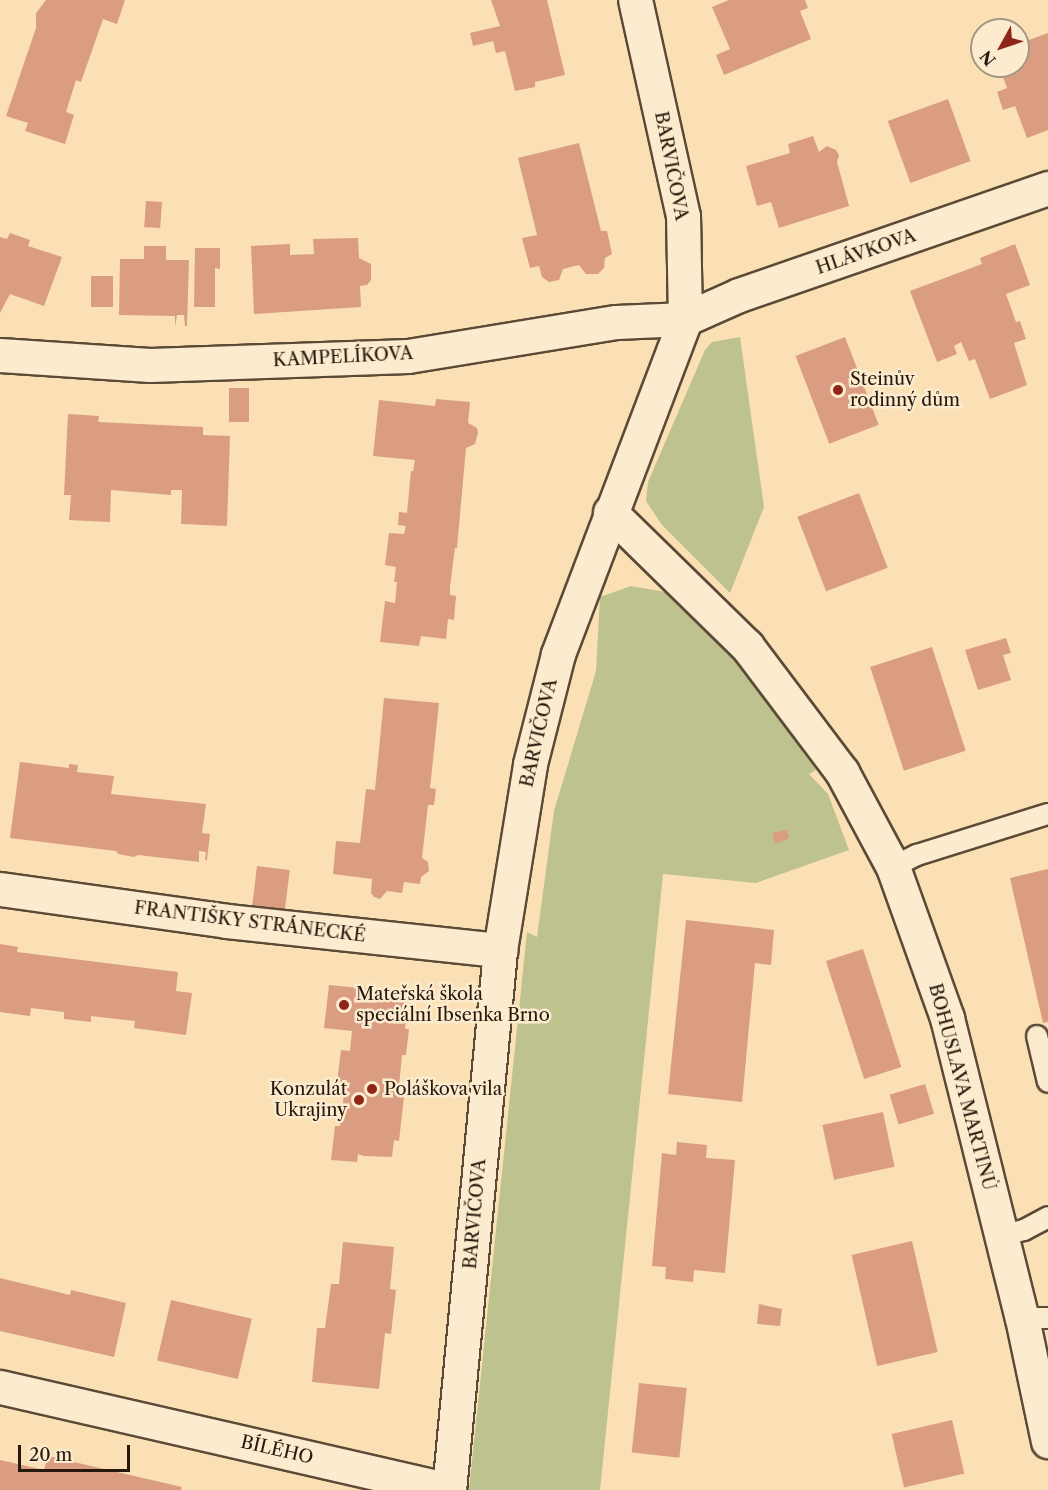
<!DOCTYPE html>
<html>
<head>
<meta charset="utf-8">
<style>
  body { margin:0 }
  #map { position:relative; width:1048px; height:1490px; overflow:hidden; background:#fae0b4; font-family:"Libre Caslon Text",serif }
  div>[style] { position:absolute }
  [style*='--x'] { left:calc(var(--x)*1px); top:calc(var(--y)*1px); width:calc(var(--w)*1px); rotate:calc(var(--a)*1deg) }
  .green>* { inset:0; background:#bec28e }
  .building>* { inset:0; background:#db9d81; transform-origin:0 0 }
  .roads { filter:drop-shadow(2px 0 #5b4a36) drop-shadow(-2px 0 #5b4a36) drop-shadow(0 2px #5b4a36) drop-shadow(0 -2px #5b4a36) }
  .lane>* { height:20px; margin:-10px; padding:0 10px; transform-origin:10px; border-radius:10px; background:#fcebce }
  .street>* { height:33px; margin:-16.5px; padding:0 16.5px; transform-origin:16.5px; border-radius:16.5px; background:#fcebce }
  .dots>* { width:16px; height:16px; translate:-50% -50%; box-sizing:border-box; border:3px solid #fcebce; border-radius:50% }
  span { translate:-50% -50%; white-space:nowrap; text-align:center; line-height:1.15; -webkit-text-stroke:5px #fcebce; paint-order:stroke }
  .street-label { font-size:18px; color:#26180c }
  .poi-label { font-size:18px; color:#26180c }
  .left { translate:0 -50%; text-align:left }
  .right { translate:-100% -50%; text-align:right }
  .north { position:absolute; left:970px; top:18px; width:60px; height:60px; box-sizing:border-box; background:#fcebce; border:2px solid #a69780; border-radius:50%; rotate:230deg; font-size:16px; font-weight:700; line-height:24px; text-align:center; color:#26180c }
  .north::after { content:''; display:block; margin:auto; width:21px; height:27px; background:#8f2418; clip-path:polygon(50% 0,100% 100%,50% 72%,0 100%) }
  .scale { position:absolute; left:18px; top:1445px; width:112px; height:27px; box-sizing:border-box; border:3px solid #26180c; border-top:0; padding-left:8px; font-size:18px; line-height:21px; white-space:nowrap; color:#26180c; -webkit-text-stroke:4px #fcebce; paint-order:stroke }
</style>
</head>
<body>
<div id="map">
  <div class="green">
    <div style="clip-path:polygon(740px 337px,764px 507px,730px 593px,662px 525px,646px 501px,648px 482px,705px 350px,712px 342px)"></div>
    <div style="clip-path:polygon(631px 586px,665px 592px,714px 633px,756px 686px,816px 770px,809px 774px,828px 794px,849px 850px,756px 883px,663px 874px,600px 1490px,469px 1490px,527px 932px,537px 937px,554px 811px,596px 671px,600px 597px)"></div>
  </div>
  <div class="building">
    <div style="clip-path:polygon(46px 0,125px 0,117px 24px,103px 19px,81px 82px,76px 80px,66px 112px,74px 115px,65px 144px,25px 131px,28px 123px,6px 116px,36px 28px,36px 13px)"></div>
    <div style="clip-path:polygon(491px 0,547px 0,565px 75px,535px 82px,535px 87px,515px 91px,505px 51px,496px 53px,493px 41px,473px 46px,470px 33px,500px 26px)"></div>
    <div style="clip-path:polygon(729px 0,805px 0,808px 8px,800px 11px,811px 39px,724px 75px,716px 55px,730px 49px,712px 7px)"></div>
    <div style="clip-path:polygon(1048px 33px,1048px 130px,1027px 138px,1015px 106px,1003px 110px,997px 92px,1007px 88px,999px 66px,1018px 66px,1018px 44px)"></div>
    <div style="left:948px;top:99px;width:66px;height:64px;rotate:70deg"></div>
    <div style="clip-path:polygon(813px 136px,819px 152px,827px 146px,836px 150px,839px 155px,837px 162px,849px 206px,779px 228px,771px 202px,757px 206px,746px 166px,790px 153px,788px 144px)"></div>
    <div style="clip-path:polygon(579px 143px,601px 231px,607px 231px,612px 254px,605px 258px,604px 268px,598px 274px,586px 274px,579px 265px,563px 269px,559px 280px,549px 282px,542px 277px,539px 266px,530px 268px,522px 238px,537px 235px,518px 158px)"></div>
    <div style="left:146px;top:201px;width:16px;height:26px;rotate:4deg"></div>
    <div style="clip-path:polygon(10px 233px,30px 240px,28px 246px,62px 257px,44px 306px,10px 294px,0 313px,0 237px,7px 239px)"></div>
    <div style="clip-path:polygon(358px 238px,359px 258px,371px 264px,371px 280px,367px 285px,360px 286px,361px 307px,254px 314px,251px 246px,290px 244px,290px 255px,314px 254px,313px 239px)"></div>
    <div style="clip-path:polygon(1015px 244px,1030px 285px,1006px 294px,1016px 322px,1020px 321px,1026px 339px,1014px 343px,1027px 385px,990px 399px,975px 359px,969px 361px,961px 342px,954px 346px,957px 354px,937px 362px,910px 291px,982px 264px,980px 258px)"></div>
    <div style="clip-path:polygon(144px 246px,166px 246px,166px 260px,189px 260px,187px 326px,185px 326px,184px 315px,177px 315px,175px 327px,175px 316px,119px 315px,120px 259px,144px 259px)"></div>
    <div style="clip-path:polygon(195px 248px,220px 248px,220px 269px,215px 268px,215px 307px,194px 307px)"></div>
    <div style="left:91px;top:276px;width:22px;height:31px"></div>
    <div style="left:845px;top:337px;width:94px;height:53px;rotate:69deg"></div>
    <div style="left:229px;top:388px;width:20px;height:34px"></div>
    <div style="clip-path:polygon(436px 399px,470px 402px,468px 423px,477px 428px,478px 433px,475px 444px,466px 448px,457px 548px,455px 548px,450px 587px,450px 595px,456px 596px,454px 620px,448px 619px,446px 639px,421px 636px,419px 646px,380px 642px,385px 601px,395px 603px,397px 582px,394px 582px,396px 567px,385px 565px,389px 533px,404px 534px,406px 526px,398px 525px,399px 512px,407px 513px,411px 471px,413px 471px,415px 460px,373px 456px,379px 400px,435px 406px)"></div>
    <div style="clip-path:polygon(68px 414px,99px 416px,98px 422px,203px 427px,203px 435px,230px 436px,227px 526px,181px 524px,182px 490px,171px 490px,171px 495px,111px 490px,110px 522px,69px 520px,71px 495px,64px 495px)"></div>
    <div style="left:859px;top:493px;width:80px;height:66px;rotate:69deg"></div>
    <div style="clip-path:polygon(1006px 638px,1011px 653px,1003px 655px,1011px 680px,978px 690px,965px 650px)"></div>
    <div style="left:932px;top:647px;width:109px;height:65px;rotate:72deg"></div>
    <div style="clip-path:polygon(384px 698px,439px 703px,430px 788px,436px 789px,434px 805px,428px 805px,422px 858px,428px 862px,429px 871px,421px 877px,420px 884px,404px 882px,402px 893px,387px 891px,380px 899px,374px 897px,371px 893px,372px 879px,333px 874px,336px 841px,360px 843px,366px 789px,375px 790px)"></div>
    <div style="clip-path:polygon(20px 762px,69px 768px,69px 764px,78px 765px,77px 772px,114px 776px,111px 794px,206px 804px,202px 833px,210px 834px,207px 860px,205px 860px,206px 852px,199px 851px,199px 862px,138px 855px,134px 857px,118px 854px,116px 851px,10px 838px)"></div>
    <div style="clip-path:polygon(787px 830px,789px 838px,775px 844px,772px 833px)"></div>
    <div style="left:257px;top:866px;width:33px;height:40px;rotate:7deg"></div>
    <div style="clip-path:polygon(1048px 869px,1048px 1022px,1043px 1023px,1010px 878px)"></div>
    <div style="clip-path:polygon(686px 920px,774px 930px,771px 965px,755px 963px,742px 1102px,668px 1094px)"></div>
    <div style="clip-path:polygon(0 944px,18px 947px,17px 952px,178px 972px,176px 991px,192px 993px,186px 1035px,134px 1028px,135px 1021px,91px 1016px,91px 1022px,64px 1019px,64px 1012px,31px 1008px,30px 1016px,0 1012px)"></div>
    <div style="left:863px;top:949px;width:124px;height:39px;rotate:72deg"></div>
    <div style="clip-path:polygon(329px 985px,409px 993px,405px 1029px,409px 1029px,406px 1055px,402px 1055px,398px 1096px,404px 1097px,399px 1141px,394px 1140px,392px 1157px,364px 1156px,358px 1154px,357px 1162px,331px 1160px,335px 1126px,340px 1126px,342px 1113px,345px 1082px,337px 1082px,341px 1050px,350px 1051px,352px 1031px,324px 1028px)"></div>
    <div style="left:925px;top:1084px;width:31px;height:37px;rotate:73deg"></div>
    <div style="left:883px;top:1112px;width:56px;height:62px;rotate:78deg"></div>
    <div style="clip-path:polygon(677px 1142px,707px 1145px,706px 1158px,735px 1160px,725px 1273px,694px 1270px,693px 1282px,665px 1279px,666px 1267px,652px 1266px,662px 1153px,676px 1155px)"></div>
    <div style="left:912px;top:1241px;width:114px;height:62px;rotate:77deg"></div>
    <div style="clip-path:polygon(343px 1242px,394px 1247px,390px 1289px,396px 1290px,391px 1334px,385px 1333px,379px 1389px,312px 1382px,317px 1328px,325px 1328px,331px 1284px,339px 1284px)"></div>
    <div style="clip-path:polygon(0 1278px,70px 1295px,71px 1290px,126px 1303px,114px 1357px,0 1331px)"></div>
    <div style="left:171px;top:1300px;width:83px;height:62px;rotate:13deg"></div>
    <div style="clip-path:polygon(759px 1304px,782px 1309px,780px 1326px,757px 1324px)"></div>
    <div style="left:639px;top:1383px;width:48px;height:70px;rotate:6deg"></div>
    <div style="left:952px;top:1420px;width:55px;height:62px;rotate:77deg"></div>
    <div style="clip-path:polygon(48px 1456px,182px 1487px,181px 1490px,0 1490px,0 1460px,44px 1470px)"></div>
  </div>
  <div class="roads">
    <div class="lane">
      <div style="--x:893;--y:867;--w:27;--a:-27"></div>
      <div style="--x:917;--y:855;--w:137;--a:-17.4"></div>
      <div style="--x:1037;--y:1036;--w:47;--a:76.6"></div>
      <div style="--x:1001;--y:1236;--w:24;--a:-15"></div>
      <div style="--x:1024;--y:1230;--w:27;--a:-28"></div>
      <div style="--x:1022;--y:1318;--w:26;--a:0"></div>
    </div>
    <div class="street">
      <div style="--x:0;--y:355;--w:150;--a:3.8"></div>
      <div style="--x:150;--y:365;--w:258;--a:-2"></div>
      <div style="--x:408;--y:356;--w:211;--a:-9.3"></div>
      <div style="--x:616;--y:322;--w:69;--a:-2.5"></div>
      <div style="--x:685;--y:319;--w:59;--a:-24"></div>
      <div style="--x:739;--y:295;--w:327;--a:-19.1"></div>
      <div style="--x:610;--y:512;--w:192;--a:44.4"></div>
      <div style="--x:747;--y:646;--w:158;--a:53"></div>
      <div style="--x:842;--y:772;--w:108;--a:61.8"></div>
      <div style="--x:893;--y:867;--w:160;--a:70.3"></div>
      <div style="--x:947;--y:1018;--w:309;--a:76"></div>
      <div style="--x:1022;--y:1318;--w:126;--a:78.1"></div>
      <div style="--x:0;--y:889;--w:229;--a:8"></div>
      <div style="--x:227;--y:921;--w:275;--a:6.1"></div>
      <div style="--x:0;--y:1387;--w:461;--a:12.9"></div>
      <div style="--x:449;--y:1490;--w:542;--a:-84.6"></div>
      <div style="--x:500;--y:950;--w:188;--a:-80.8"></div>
      <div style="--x:530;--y:764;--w:114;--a:-75.7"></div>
      <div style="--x:558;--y:654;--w:358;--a:-69.2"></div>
      <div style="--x:685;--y:319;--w:103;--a:-91.1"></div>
      <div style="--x:683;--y:216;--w:221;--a:-102.5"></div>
    </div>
  </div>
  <div class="dots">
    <div style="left:838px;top:390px;background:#8f2418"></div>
    <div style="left:344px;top:1005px;background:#8f2418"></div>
    <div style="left:372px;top:1089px;background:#8f2418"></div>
    <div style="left:359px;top:1100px;background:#8f2418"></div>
  </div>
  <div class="street-label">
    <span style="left:671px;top:166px;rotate:79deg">BARVIČOVA</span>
    <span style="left:866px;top:252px;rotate:-19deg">HLÁVKOVA</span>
    <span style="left:343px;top:357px;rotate:-3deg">KAMPELÍKOVA</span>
    <span style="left:539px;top:733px;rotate:-77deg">BARVIČOVA</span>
    <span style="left:250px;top:922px;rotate:7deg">FRANTIŠKY STRÁNECKÉ</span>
    <span style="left:962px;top:1087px;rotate:75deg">BOHUSLAVA MARTINŮ</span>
    <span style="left:475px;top:1214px;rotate:-85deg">BARVIČOVA</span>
    <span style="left:277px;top:1450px;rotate:13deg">BÍLÉHO</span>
  </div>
  <div class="poi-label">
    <span class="left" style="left:850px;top:390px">Steinův<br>rodinný dům</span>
    <span class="left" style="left:356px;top:1005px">Mateřská škola<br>speciální Ibsenka Brno</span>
    <span class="left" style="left:384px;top:1089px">Poláškova vila</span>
    <span class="right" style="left:347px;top:1100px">Konzulát<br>Ukrajiny</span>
  </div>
  <div class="north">N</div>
  <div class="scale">20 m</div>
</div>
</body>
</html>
